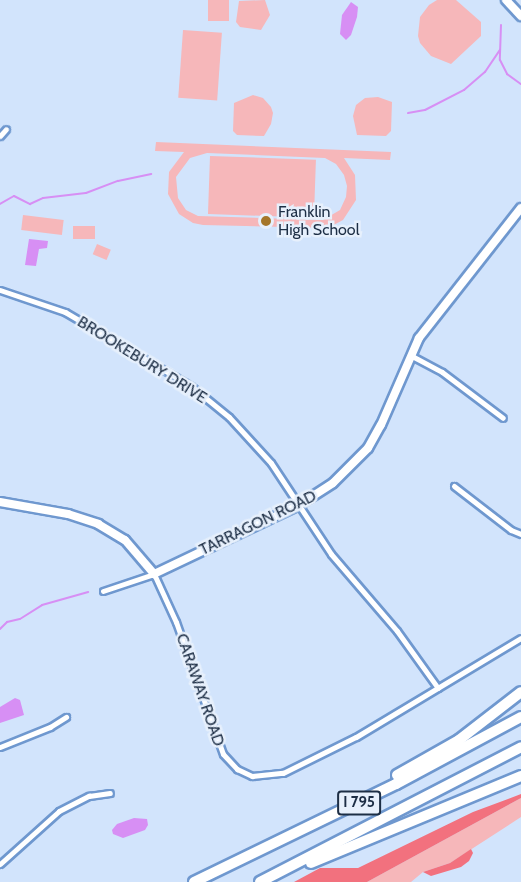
<!DOCTYPE html>
<html>
<head>
<meta charset="utf-8">
<style>
  body { margin:0 }
  #map { position:relative; width:521px; height:882px; overflow:hidden; background:#d2e4fc; font-family:Cabin,sans-serif }
  div>[style] { position:absolute }
  [style*='--x'] { left:calc(var(--x)*1px); top:calc(var(--y)*1px); width:calc(var(--w)*1px); rotate:calc(var(--a)*1deg) }
  .green>* { inset:0; background:#f6b7ba; transform-origin:0 0 }
  .forest>* { inset:0; background:#f2717e }
  .water>* { inset:0; background:#d78ff4 }
  .stream>* { height:2px; margin:-1px; padding:0 1px; transform-origin:1px; border-radius:1px; background:#d78ff4 }
  .roads { filter:drop-shadow(2px 0 #6f98cf) drop-shadow(-2px 0 #6f98cf) drop-shadow(0 2px #6f98cf) drop-shadow(0 -2px #6f98cf) }
  .street>* { height:5px; margin:-2.5px; padding:0 2.5px; transform-origin:2.5px; border-radius:2.5px; background:#fff }
  .secondary>* { height:8px; margin:-4px; padding:0 4px; transform-origin:4px; border-radius:4px; background:#fff }
  .highway>* { height:10px; margin:-5px; padding:0 5px; transform-origin:5px; border-radius:5px; background:#fff }
  .dots>* { width:16px; height:16px; translate:-50% -50%; box-sizing:border-box; border:3px solid #e7f0fc; border-radius:50% }
  span { translate:-50% -50%; white-space:nowrap; text-align:center; line-height:1.15; -webkit-text-stroke:5px #e7f0fc; paint-order:stroke }
  .shield-label span { padding:2px 4px; background:#e7f0fc; border:2px solid; border-radius:4px; -webkit-text-stroke-width:0 }
  .shield-label { font-size:15px; color:#1d2e45; font-weight:700 }
  .poi-label { font-size:16px; color:#1d2e45 }
  .left { translate:0 -50%; text-align:left }
  .street-label { font-size:16px; color:#1d2e45 }
</style>
</head>
<body>
<div id="map">
  <div class="green">
    <div style="left:208px;top:0;width:21px;height:21px"></div>
    <div style="clip-path:polygon(265px 0,270px 15px,261px 30px,240px 27px,236px 22px,239px 1px)"></div>
    <div style="clip-path:polygon(437px 0,456px 0,481px 22px,481px 36px,451px 64px,431px 56px,420px 43px,418px 36px,420px 17px,429px 5px)"></div>
    <div style="left:183px;top:30px;width:39px;height:68px;rotate:4deg"></div>
    <div style="clip-path:polygon(253px 95px,263px 98px,271px 107px,273px 113px,271px 124px,264px 136px,237px 135px,233px 131px,234px 103px)"></div>
    <div style="clip-path:polygon(378px 97px,392px 102px,391px 131px,386px 136px,357px 135px,353px 116px,356px 105px,365px 98px)"></div>
    <div style="clip-path:polygon(evenodd,156px 142px,391px 152px,390px 160px,344px 158px,355px 175px,356px 200px,343px 220px,328px 228px,203px 225px,193px 223px,179px 214px,168px 194px,169px 172px,184px 152px,155px 151px,156px 142px,207px 153px,325px 158px,336px 164px,344px 175px,347px 186px,346px 197px,340px 210px,323px 220px,198px 216px,186px 210px,178px 198px,176px 177px,190px 158px,207px 153px)"></div>
    <div style="left:210px;top:156px;width:106px;height:58px;rotate:2deg"></div>
    <div style="left:23px;top:215px;width:41px;height:15px;rotate:7deg"></div>
    <div style="left:73px;top:226px;width:22px;height:13px"></div>
    <div style="left:97px;top:244px;width:15px;height:11px;rotate:23deg"></div>
    <div style="clip-path:polygon(521px 798px,521px 817px,450px 863px,423px 872px,411px 882px,367px 882px)"></div>
  </div>
  <div class="forest">
    <div style="clip-path:polygon(521px 794px,521px 798px,367px 882px,294px 882px,320px 868px,358px 868px,473px 812px)"></div>
    <div style="clip-path:polygon(471px 849px,473px 853px,469px 861px,461px 867px,431px 876px,423px 872px,450px 863px)"></div>
  </div>
  <div class="water">
    <div style="clip-path:polygon(351px 2px,358px 7px,357px 17px,351px 35px,346px 40px,340px 34px,342px 15px)"></div>
    <div style="clip-path:polygon(29px 239px,48px 241px,47px 248px,39px 249px,36px 266px,25px 265px)"></div>
    <div style="clip-path:polygon(15px 698px,20px 700px,24px 715px,0 723px,0 707px)"></div>
    <div style="clip-path:polygon(134px 818px,147px 819px,148px 825px,145px 830px,123px 838px,113px 834px,112px 830px,117px 824px)"></div>
  </div>
  <div class="stream">
    <div style="--x:501;--y:25;--w:35;--a:92"></div>
    <div style="--x:500;--y:60;--w:16;--a:63"></div>
    <div style="--x:507;--y:74;--w:17;--a:36"></div>
    <div style="--x:408;--y:113;--w:17;--a:-10"></div>
    <div style="--x:425;--y:110;--w:44;--a:-27.1"></div>
    <div style="--x:464;--y:90;--w:28;--a:-41"></div>
    <div style="--x:485;--y:72;--w:27;--a:-56"></div>
    <div style="--x:0;--y:204;--w:16;--a:-30"></div>
    <div style="--x:14;--y:196;--w:18;--a:27"></div>
    <div style="--x:30;--y:204;--w:14;--a:-25"></div>
    <div style="--x:43;--y:198;--w:43;--a:-6.6"></div>
    <div style="--x:86;--y:193;--w:34;--a:-21"></div>
    <div style="--x:118;--y:181;--w:34;--a:-12"></div>
    <div style="--x:0;--y:629;--w:10;--a:-45"></div>
    <div style="--x:7;--y:622;--w:13;--a:-13"></div>
    <div style="--x:20;--y:619;--w:26;--a:-32"></div>
    <div style="--x:42;--y:605;--w:48;--a:-15.8"></div>
  </div>
  <div class="roads">
    <div class="street">
      <div style="--x:0;--y:136;--w:9;--a:-49"></div>
      <div style="--x:0;--y:290;--w:69;--a:18.7"></div>
      <div style="--x:65;--y:312;--w:146;--a:30.4"></div>
      <div style="--x:191;--y:386;--w:49;--a:39.2"></div>
      <div style="--x:229;--y:417;--w:62;--a:47.6"></div>
      <div style="--x:271;--y:463;--w:109;--a:56.6"></div>
      <div style="--x:331;--y:554;--w:101;--a:49.4"></div>
      <div style="--x:397;--y:631;--w:70;--a:54.3"></div>
      <div style="--x:410;--y:355;--w:36;--a:28"></div>
      <div style="--x:442;--y:372;--w:76;--a:37"></div>
      <div style="--x:454;--y:486;--w:72;--a:37.7"></div>
      <div style="--x:511;--y:530;--w:11;--a:22"></div>
      <div style="--x:103;--y:591;--w:54;--a:-18.4"></div>
      <div style="--x:154;--y:574;--w:53;--a:65.4"></div>
      <div style="--x:176;--y:622;--w:140;--a:70.4"></div>
      <div style="--x:223;--y:754;--w:21;--a:47"></div>
      <div style="--x:237;--y:769;--w:17;--a:25"></div>
      <div style="--x:252;--y:776;--w:31;--a:-6"></div>
      <div style="--x:283;--y:773;--w:81;--a:-26.3"></div>
      <div style="--x:356;--y:737;--w:192;--a:-31"></div>
      <div style="--x:0;--y:747;--w:54;--a:-21.8"></div>
      <div style="--x:50;--y:727;--w:19;--a:-32"></div>
      <div style="--x:0;--y:864;--w:79;--a:-41.9"></div>
      <div style="--x:59;--y:811;--w:34;--a:-27"></div>
      <div style="--x:89;--y:796;--w:21;--a:-8"></div>
    </div>
    <div class="secondary">
      <div style="--x:506;--y:0;--w:22;--a:47"></div>
      <div style="--x:0;--y:502;--w:69;--a:10"></div>
      <div style="--x:68;--y:514;--w:32;--a:18"></div>
      <div style="--x:98;--y:524;--w:31;--a:31"></div>
      <div style="--x:125;--y:540;--w:45;--a:49.5"></div>
      <div style="--x:154;--y:574;--w:161;--a:-25.4"></div>
      <div style="--x:299;--y:505;--w:40;--a:-32.9"></div>
      <div style="--x:333;--y:483;--w:49;--a:-45"></div>
      <div style="--x:368;--y:448;--w:26;--a:-61"></div>
      <div style="--x:381;--y:425;--w:95;--a:-66.4"></div>
      <div style="--x:419;--y:338;--w:165;--a:-51.9"></div>
    </div>
    <div class="highway">
      <div style="--x:397;--y:775;--w:71;--a:-29.4"></div>
      <div style="--x:459;--y:740;--w:78;--a:-37.7"></div>
      <div style="--x:311;--y:863;--w:227;--a:-22.5"></div>
      <div style="--x:194;--y:882;--w:225;--a:-25.9"></div>
      <div style="--x:396;--y:784;--w:142;--a:-28.2"></div>
      <div style="--x:260;--y:882;--w:294;--a:-27.3"></div>
    </div>
  </div>
  <div class="dots">
    <div style="left:266px;top:221px;background:#a5762a"></div>
  </div>
  <div class="shield-label">
    <span style="left:359px;top:803px">I 795</span>
  </div>
  <div class="poi-label">
    <span class="left" style="left:278px;top:221px">Franklin<br>High School</span>
  </div>
  <div class="street-label">
    <span style="left:142px;top:360px;rotate:32deg">BROOKEBURY DRIVE</span>
    <span style="left:258px;top:523px;rotate:-26deg">TARRAGON ROAD</span>
    <span style="left:200px;top:690px;rotate:71deg">CARAWAY ROAD</span>
  </div>
</div>
</body>
</html>
